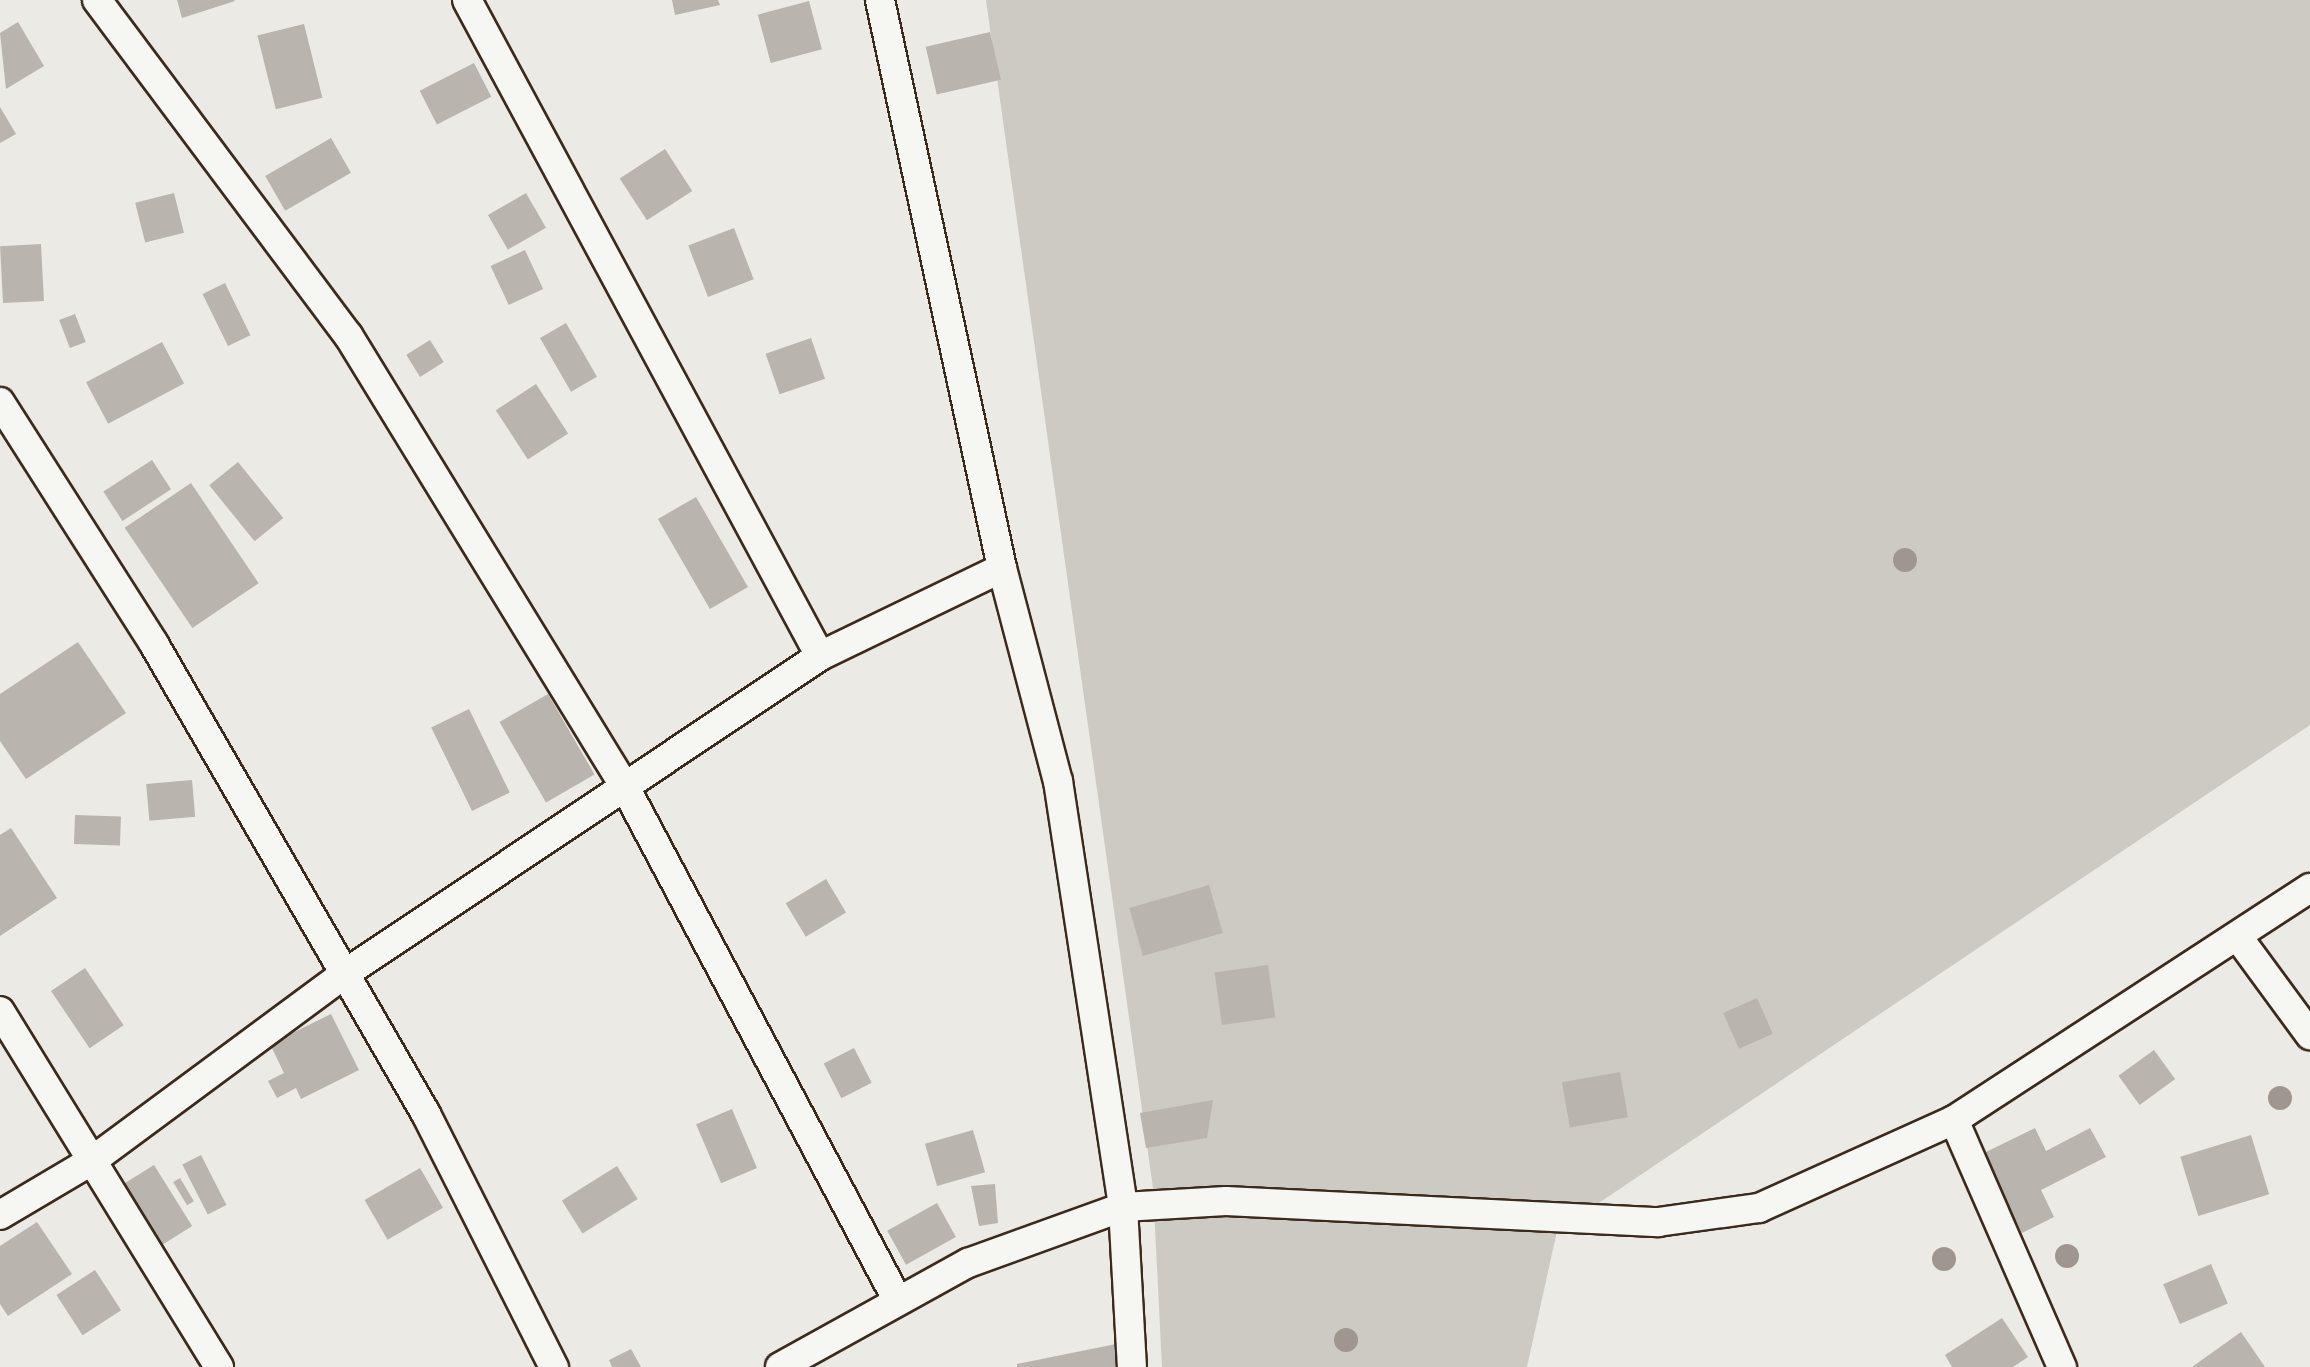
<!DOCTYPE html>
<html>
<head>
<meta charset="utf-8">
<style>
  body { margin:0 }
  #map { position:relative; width:2310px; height:1367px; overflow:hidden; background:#ebeae5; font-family:Itim,sans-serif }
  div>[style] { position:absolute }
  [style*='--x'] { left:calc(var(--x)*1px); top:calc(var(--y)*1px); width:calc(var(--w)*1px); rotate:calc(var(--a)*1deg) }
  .green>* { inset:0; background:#cdcac4 }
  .building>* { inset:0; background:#bab4ae; transform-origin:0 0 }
  .roads { filter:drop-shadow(2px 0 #3b2a1e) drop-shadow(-2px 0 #3b2a1e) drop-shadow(0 2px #3b2a1e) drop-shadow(0 -2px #3b2a1e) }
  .street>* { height:28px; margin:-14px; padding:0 14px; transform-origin:14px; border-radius:14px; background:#f6f6f2 }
  .trees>* { width:24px; height:24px; margin:-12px; border-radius:50%; background:#9f968f }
  span { translate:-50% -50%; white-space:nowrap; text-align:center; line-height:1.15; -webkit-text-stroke:6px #f6f6f2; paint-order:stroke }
</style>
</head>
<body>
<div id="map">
  <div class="green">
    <div style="clip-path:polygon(986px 0,2310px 0,2310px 725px,1557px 1231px,1527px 1367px,1162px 1367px,1153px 1188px)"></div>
  </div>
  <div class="building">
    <div style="clip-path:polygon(177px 0,234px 0,235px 1px,182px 18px)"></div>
    <div style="clip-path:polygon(672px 0,718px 0,720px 5px,675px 15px)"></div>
    <div style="left:809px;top:1px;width:50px;height:53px;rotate:75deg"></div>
    <div style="clip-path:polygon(18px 22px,44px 66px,6px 89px,0 33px)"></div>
    <div style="left:304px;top:24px;width:76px;height:48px;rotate:76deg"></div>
    <div style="left:990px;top:32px;width:49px;height:66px;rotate:77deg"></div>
    <div style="left:474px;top:63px;width:38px;height:61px;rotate:63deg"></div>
    <div style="clip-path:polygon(0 107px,16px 134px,0 143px)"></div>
    <div style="left:331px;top:138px;width:40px;height:76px;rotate:60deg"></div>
    <div style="left:665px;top:149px;width:50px;height:54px;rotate:57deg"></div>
    <div style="left:174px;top:193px;width:41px;height:40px;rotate:76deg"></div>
    <div style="left:526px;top:193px;width:40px;height:44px;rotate:60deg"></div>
    <div style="left:734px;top:228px;width:55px;height:49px;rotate:69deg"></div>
    <div style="left:41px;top:244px;width:57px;height:41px;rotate:87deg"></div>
    <div style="left:525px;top:250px;width:43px;height:38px;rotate:65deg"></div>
    <div style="left:225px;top:283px;width:58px;height:25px;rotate:64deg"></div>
    <div style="left:75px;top:314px;width:30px;height:17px;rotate:69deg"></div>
    <div style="left:566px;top:323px;width:62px;height:30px;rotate:60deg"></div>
    <div style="left:811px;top:338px;width:43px;height:48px;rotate:71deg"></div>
    <div style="left:430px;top:340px;width:26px;height:28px;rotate:58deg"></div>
    <div style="left:162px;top:342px;width:47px;height:86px;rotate:62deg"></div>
    <div style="left:536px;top:384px;width:59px;height:48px;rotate:57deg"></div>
    <div style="left:152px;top:460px;width:35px;height:58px;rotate:57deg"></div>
    <div style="left:238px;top:462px;width:72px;height:37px;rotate:51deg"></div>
    <div style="left:191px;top:483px;width:121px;height:80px;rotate:56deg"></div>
    <div style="left:696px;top:497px;width:104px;height:44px;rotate:60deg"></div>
    <div style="clip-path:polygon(78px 642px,126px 713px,26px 779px,0 741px,0 694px)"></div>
    <div style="left:548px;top:694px;width:93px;height:56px;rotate:60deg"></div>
    <div style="left:469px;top:709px;width:93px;height:42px;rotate:64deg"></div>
    <div style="left:192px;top:780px;width:37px;height:46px;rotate:85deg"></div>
    <div style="left:75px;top:815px;width:46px;height:29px;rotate:2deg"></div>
    <div style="clip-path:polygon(11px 828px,57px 898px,0 936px,0 835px)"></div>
    <div style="left:826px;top:879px;width:39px;height:47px;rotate:59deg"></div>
    <div style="left:1209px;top:885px;width:50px;height:83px;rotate:74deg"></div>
    <div style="left:1268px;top:965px;width:53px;height:54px;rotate:82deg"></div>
    <div style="left:85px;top:968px;width:69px;height:41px;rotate:56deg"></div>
    <div style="left:1757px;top:998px;width:39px;height:37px;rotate:66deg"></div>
    <div style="clip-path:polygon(331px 1014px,359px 1070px,301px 1099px,296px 1088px,277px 1098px,268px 1081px,284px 1073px,270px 1044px)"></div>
    <div style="left:854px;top:1048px;width:39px;height:34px;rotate:63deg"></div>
    <div style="left:2154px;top:1050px;width:36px;height:44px;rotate:54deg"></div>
    <div style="left:1620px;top:1072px;width:46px;height:59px;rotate:80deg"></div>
    <div style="clip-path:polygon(1213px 1100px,1207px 1138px,1146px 1148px,1140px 1113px)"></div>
    <div style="left:732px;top:1109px;width:64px;height:39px;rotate:67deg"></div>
    <div style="clip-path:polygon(2035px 1128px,2046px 1151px,2090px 1128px,2106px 1157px,2041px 1190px,2054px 1217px,2022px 1233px,1982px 1154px)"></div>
    <div style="left:973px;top:1130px;width:44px;height:50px;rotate:74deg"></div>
    <div style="left:2251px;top:1135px;width:62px;height:74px;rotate:73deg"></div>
    <div style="left:201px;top:1155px;width:56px;height:21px;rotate:63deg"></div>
    <div style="left:154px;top:1165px;width:72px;height:36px;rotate:58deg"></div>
    <div style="left:617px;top:1166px;width:39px;height:65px;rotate:58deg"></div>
    <div style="left:420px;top:1168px;width:46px;height:64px;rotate:60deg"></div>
    <div style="left:180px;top:1178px;width:27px;height:8px;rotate:59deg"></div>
    <div style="clip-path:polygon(995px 1184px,998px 1223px,979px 1226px,971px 1186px)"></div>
    <div style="left:937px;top:1203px;width:39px;height:57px;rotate:61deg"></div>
    <div style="clip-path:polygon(37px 1222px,72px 1274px,8px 1316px,0 1304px,0 1246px)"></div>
    <div style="left:2211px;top:1264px;width:43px;height:52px;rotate:67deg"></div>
    <div style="left:95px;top:1270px;width:48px;height:46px;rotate:57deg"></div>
    <div style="clip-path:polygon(2002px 1318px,2028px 1357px,2013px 1367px,1952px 1367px,1945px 1355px)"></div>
    <div style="clip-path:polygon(2241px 1332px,2265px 1367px,2192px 1367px)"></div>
    <div style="clip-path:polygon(1121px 1343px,1124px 1367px,1017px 1367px,1017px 1364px)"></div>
    <div style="clip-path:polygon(631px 1349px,641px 1367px,612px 1367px,609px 1360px)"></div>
  </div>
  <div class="roads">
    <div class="street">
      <div style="--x:97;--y:0;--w:419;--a:53.2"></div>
      <div style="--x:348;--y:335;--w:530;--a:58.5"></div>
      <div style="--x:625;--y:787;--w:582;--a:62.03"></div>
      <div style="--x:467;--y:0;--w:745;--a:61.71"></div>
      <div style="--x:880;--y:0;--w:581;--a:77.88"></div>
      <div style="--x:1002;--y:568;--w:220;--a:75.3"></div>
      <div style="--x:1058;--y:781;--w:431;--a:81.3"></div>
      <div style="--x:1123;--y:1207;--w:160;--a:86.8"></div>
      <div style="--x:0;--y:402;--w:287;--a:57.5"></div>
      <div style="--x:154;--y:644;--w:543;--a:59.94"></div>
      <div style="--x:426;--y:1114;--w:284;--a:63.2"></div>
      <div style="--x:2238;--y:937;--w:122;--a:53.7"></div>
      <div style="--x:0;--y:1011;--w:418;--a:58.4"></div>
      <div style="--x:1954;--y:1120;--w:270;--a:66.4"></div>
      <div style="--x:0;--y:1215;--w:108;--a:-30.6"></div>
      <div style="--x:93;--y:1160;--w:311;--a:-36.5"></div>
      <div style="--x:343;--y:975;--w:574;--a:-33.77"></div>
      <div style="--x:820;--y:656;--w:202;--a:-25.8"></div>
      <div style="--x:780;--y:1367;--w:215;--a:-29"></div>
      <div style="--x:968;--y:1263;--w:165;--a:-19.9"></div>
      <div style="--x:1123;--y:1207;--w:103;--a:-3.3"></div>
      <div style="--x:1226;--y:1201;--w:433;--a:2.8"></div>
      <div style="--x:1658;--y:1222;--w:102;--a:-7.9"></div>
      <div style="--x:1759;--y:1208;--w:214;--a:-24.3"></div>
      <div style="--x:1954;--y:1120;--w:425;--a:-33.1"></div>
    </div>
  </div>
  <div class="trees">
    <div style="left:1905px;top:560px"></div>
    <div style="left:2280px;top:1098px"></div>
    <div style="left:2067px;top:1256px"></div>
    <div style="left:1944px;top:1259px"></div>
    <div style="left:1346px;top:1340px"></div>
  </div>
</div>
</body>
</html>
